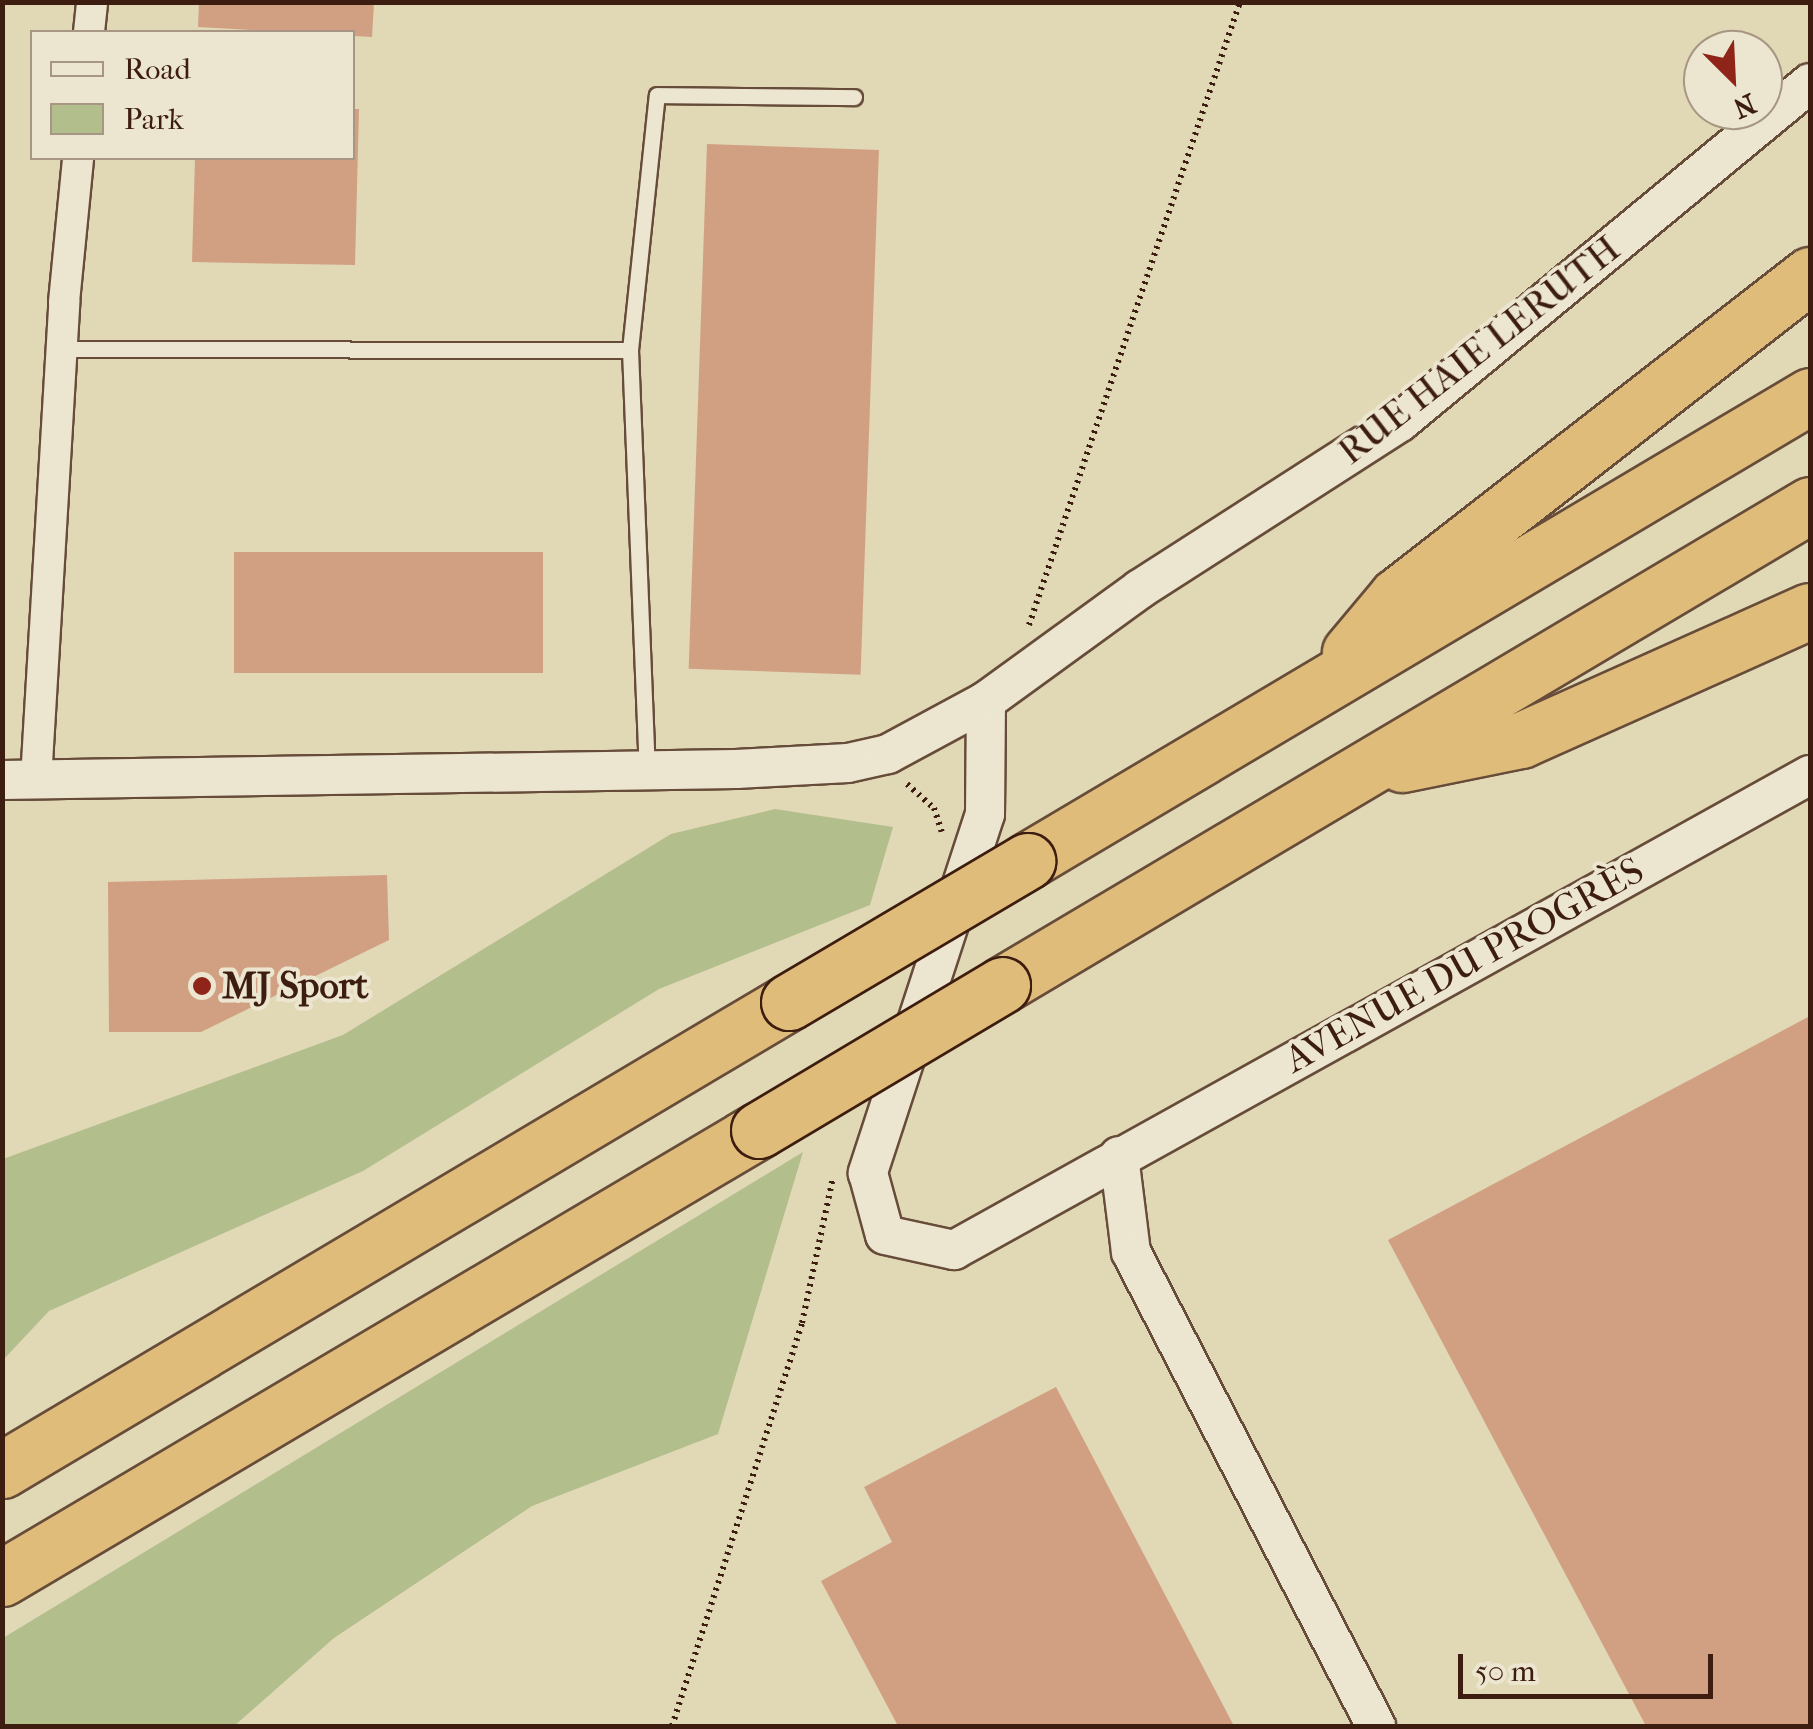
<!DOCTYPE html>
<html>
<head>
<meta charset="utf-8">
<style>
  body { margin:0 }
  #map { position:relative; width:1813px; height:1729px; overflow:hidden; background:#e1d8b6; font-family:"IM FELL French Canon",serif }
  div>[style] { position:absolute }
  [style*='--x'] { left:calc(var(--x)*1px); top:calc(var(--y)*1px); width:calc(var(--w)*1px); rotate:calc(var(--a)*1deg) }
  .green>* { inset:0; background:#b3be8d }
  .building>* { inset:0; background:#d1a082; transform-origin:0 0 }
  .path>* { height:6px; margin-top:-3px; transform-origin:0; background:repeating-linear-gradient(90deg,#3d1d0f 0 2.5px,transparent 0 7.5px) }
  .roads { filter:drop-shadow(2px 0 #664c39) drop-shadow(-2px 0 #664c39) drop-shadow(0 2px #664c39) drop-shadow(0 -2px #664c39) }
  .service>* { height:15px; margin:-7.5px; padding:0 7.5px; transform-origin:7.5px; border-radius:7.5px; background:#ece6d0 }
  .minor>* { height:30px; margin:-15px; padding:0 15px; transform-origin:15px; border-radius:15px; background:#ece6d0 }
  .tertiary>* { height:38px; margin:-19px; padding:0 19px; transform-origin:19px; border-radius:19px; background:#ece6d0 }
  .motorway>* { height:55px; margin:-27.5px; padding:0 27.5px; transform-origin:27.5px; border-radius:27.5px; background:#e0bc7b }
  .bridges { filter:drop-shadow(2px 0 #3d1d0f) drop-shadow(-2px 0 #3d1d0f) drop-shadow(0 2px #3d1d0f) drop-shadow(0 -2px #3d1d0f) }
  .motorway-bridge>* { height:55px; margin:-27.5px; padding:0 27.5px; transform-origin:27.5px; border-radius:27.5px; background:#e0bc7b }
  .dots>* { width:28px; height:28px; translate:-50% -50%; box-sizing:border-box; border:5px solid #ece6d0; border-radius:50% }
  span { translate:-50% -50%; white-space:nowrap; text-align:center; line-height:1.15; -webkit-text-stroke:8px #ece6d0; paint-order:stroke }
  .street-label { font-size:38px; color:#3d1d0f }
  .poi-label { font-size:38px; color:#3d1d0f; font-weight:700 }
  .left { translate:0 -50%; text-align:left }
  .frame { position:absolute; inset:0; border:5px solid #3d1d0f; pointer-events:none }
  .legend { position:absolute; left:30px; top:30px; width:325px; height:130px; box-sizing:border-box; background:#ece6d0; border:2px solid #a69683; margin:0; padding:12px 18px; list-style:none; font-size:30px; color:#3d1d0f }
  .legend li { display:flex; align-items:center; gap:20px; height:50px }
  .legend b { width:50px; border:2px solid #a69683 }
  .north { position:absolute; left:1683px; top:30px; width:100px; height:100px; box-sizing:border-box; background:#ece6d0; border:2px solid #a69683; border-radius:50%; rotate:156deg; font-size:28px; font-weight:700; line-height:40px; text-align:center; color:#3d1d0f }
  .north::after { content:''; display:block; margin:auto; width:35px; height:45px; background:#8f2418; clip-path:polygon(50% 0,100% 100%,50% 72%,0 100%) }
  .scale { position:absolute; left:1458px; top:1654px; width:255px; height:45px; box-sizing:border-box; border:5px solid #3d1d0f; border-top:0; padding-left:12px; font-size:30px; line-height:35px; white-space:nowrap; color:#3d1d0f; -webkit-text-stroke:8px #ece6d0; paint-order:stroke }
</style>
</head>
<body>
<div id="map">
  <div class="green">
    <div style="clip-path:polygon(775px 809px,893px 827px,870px 905px,659px 989px,363px 1171px,49px 1311px,3px 1360px,3px 1159px,343px 1035px,671px 834px)"></div>
    <div style="clip-path:polygon(803px 1152px,718px 1434px,532px 1506px,334px 1638px,234px 1726px,3px 1726px,3px 1638px)"></div>
  </div>
  <div class="building">
    <div style="clip-path:polygon(199px 2px,374px 2px,372px 37px,198px 27px)"></div>
    <div style="clip-path:polygon(352px 109px,359px 109px,355px 265px,192px 262px,195px 158px,352px 158px)"></div>
    <div style="left:707px;top:144px;width:172px;height:525px;rotate:2deg"></div>
    <div style="left:543px;top:552px;width:121px;height:309px;rotate:90deg"></div>
    <div style="clip-path:polygon(387px 875px,389px 940px,201px 1032px,109px 1032px,108px 882px)"></div>
    <div style="clip-path:polygon(1810px 1016px,1810px 1726px,1646px 1726px,1388px 1240px)"></div>
    <div style="clip-path:polygon(1056px 1387px,1234px 1726px,898px 1726px,821px 1581px,892px 1542px,864px 1487px)"></div>
  </div>
  <div class="path">
    <div style="--x:1029;--y:625;--w:658;--a:-71.29"></div>
    <div style="--x:907;--y:784;--w:36;--a:42"></div>
    <div style="--x:934;--y:808;--w:25;--a:72"></div>
    <div style="--x:672;--y:1726;--w:423;--a:-72.1"></div>
    <div style="--x:802;--y:1323;--w:149;--a:-78"></div>
  </div>
  <div class="roads">
    <div class="service">
      <div style="--x:61;--y:349;--w:569;--a:0.1"></div>
      <div style="--x:630;--y:350;--w:421;--a:87.7"></div>
      <div style="--x:630;--y:350;--w:256;--a:-84"></div>
      <div style="--x:657;--y:95;--w:197;--a:0.6"></div>
    </div>
    <div class="minor">
      <div style="--x:89;--y:32;--w:30;--a:-84"></div>
      <div style="--x:36;--y:780;--w:479;--a:-86.6"></div>
      <div style="--x:64;--y:302;--w:145;--a:-84.4"></div>
    </div>
    <div class="tertiary">
      <div style="--x:986;--y:701;--w:113;--a:90.5"></div>
      <div style="--x:985;--y:814;--w:378;--a:108.1"></div>
      <div style="--x:868;--y:1173;--w:64;--a:74.7"></div>
      <div style="--x:885;--y:1235;--w:71;--a:12.3"></div>
      <div style="--x:954;--y:1250;--w:979;--a:-29.03"></div>
      <div style="--x:2;--y:780;--w:734;--a:-0.86"></div>
      <div style="--x:736;--y:769;--w:112;--a:-3.1"></div>
      <div style="--x:848;--y:763;--w:41;--a:-12.7"></div>
      <div style="--x:888;--y:754;--w:111;--a:-28.4"></div>
      <div style="--x:986;--y:701;--w:190;--a:-36"></div>
      <div style="--x:1140;--y:589;--w:309;--a:-32.7"></div>
      <div style="--x:1400;--y:422;--w:532;--a:-39.58"></div>
      <div style="--x:1119;--y:1156;--w:97;--a:82.9"></div>
      <div style="--x:1131;--y:1252;--w:534;--a:62.67"></div>
    </div>
    <div class="motorway">
      <div style="--x:1350;--y:652;--w:73;--a:-50"></div>
      <div style="--x:1397;--y:596;--w:523;--a:-37.86"></div>
      <div style="--x:1402;--y:764;--w:121;--a:-11.4"></div>
      <div style="--x:1521;--y:740;--w:316;--a:-24.1"></div>
      <div style="--x:1027;--y:861;--w:911;--a:-30.7"></div>
      <div style="--x:1002;--y:985;--w:940;--a:-30.71"></div>
      <div style="--x:2;--y:1470;--w:916;--a:-30.74"></div>
      <div style="--x:2;--y:1578;--w:880;--a:-30.62"></div>
    </div>
  </div>
  <div class="bridges">
    <div class="motorway-bridge">
      <div style="--x:789;--y:1002;--w:277;--a:-30.6"></div>
      <div style="--x:759;--y:1130;--w:283;--a:-30.8"></div>
    </div>
  </div>
  <div class="dots">
    <div style="left:202px;top:986px;background:#8f2418"></div>
  </div>
  <div class="street-label">
    <span style="left:1479px;top:350px;rotate:-38deg">RUE HAIE LERUTH</span>
    <span style="left:1464px;top:965px;rotate:-29deg">AVENUE DU PROGRÈS</span>
  </div>
  <div class="poi-label">
    <span class="left" style="left:222px;top:986px">MJ Sport</span>
  </div>
  <div class="frame"></div>
  <ul class="legend">
  <li><b style="height:12px;background:#ece6d0"></b>Road</li>
  <li><b style="height:28px;background:#b3be8d"></b>Park</li>
  </ul>
  <div class="north">N</div>
  <div class="scale">50 m</div>
</div>
</body>
</html>
